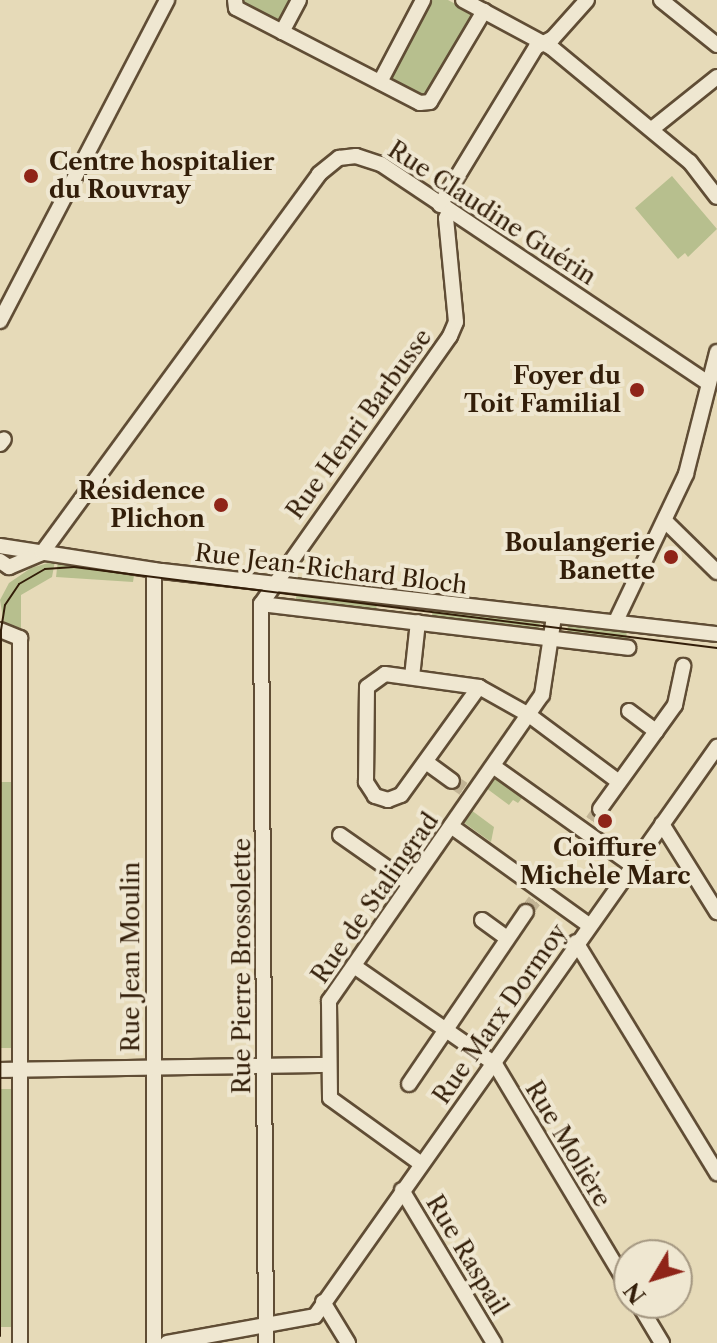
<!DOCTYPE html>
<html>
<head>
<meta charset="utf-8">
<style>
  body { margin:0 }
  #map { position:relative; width:717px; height:1343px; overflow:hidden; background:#e6dab8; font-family:"Libre Caslon Text",serif }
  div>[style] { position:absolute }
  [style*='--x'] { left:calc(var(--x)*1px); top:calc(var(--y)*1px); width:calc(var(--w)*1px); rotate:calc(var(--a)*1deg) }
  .green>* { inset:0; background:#b7bf8e; transform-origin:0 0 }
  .street-tunnel>* { height:14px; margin-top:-7px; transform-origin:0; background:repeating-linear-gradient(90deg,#c2b495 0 14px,transparent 0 21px) }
  .roads { filter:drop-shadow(2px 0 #604d35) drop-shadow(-2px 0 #604d35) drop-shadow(0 2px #604d35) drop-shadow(0 -2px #604d35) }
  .street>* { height:14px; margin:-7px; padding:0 7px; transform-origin:7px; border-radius:7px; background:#efe7d1 }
  .tram>* { height:2px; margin:-1px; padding:0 1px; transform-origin:1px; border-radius:1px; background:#331e09 }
  .dots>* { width:22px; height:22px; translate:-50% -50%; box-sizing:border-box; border:4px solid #efe7d1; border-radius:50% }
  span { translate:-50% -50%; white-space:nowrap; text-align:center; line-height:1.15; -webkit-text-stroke:8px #efe7d1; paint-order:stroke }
  .poi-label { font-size:24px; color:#331e09; font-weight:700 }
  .left { translate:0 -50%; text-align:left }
  .right { translate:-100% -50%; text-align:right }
  .street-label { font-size:24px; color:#331e09 }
  .north { position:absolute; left:613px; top:1239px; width:80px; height:80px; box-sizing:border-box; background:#efe7d1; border:2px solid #a49781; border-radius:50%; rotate:232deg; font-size:22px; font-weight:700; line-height:32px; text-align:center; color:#331e09 }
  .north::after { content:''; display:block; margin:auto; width:28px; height:36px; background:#8f2418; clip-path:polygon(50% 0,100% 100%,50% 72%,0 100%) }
</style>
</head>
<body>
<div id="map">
  <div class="green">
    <div style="clip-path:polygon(238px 0,294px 0,280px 26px)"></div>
    <div style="clip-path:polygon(428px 0,448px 0,476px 15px,428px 98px,422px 100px,386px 80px)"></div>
    <div style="clip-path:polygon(672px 176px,717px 229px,688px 257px,685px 253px,678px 259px,635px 208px)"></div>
    <div style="clip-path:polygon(58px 560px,135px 569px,133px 582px,56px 577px)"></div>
    <div style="clip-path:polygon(55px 561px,52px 577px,21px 595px,21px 628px,4px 625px,0 600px,9px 583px,31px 568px)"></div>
    <div style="left:297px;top:590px;width:81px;height:13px;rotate:7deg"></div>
    <div style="left:433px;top:607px;width:108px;height:13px;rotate:7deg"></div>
    <div style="clip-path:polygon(568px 625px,627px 628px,626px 644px,567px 637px)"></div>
    <div style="clip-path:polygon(494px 778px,522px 798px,518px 803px,513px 800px,509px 805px,486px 788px)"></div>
    <div style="left:0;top:782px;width:15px;height:266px"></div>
    <div style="clip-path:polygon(471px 810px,494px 827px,491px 842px,463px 822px)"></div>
    <div style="left:0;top:1089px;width:17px;height:238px"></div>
  </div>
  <div class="street-tunnel">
    <div style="--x:452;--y:781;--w:14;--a:34"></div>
    <div style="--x:592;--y:821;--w:14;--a:-56"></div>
    <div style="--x:526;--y:912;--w:15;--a:-53"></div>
  </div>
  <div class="roads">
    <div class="street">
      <div style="--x:235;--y:0;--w:8;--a:83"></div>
      <div style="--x:236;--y:8;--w:207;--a:27.3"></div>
      <div style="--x:420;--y:103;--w:10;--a:-6"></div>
      <div style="--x:430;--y:102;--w:106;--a:-59.3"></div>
      <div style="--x:463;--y:0;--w:101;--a:28.3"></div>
      <div style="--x:552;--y:48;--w:179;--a:39.6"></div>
      <div style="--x:690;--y:162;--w:44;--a:52.4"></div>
      <div style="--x:661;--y:0;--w:72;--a:38.8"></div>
      <div style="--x:282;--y:32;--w:36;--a:-62"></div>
      <div style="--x:380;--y:82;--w:93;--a:-62.3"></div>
      <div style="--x:652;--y:129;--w:83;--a:-38.7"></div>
      <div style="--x:440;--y:205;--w:185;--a:-58.7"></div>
      <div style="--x:536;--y:47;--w:19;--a:-28"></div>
      <div style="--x:553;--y:38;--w:51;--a:-48.2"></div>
      <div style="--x:0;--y:321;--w:362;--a:-62.5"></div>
      <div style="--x:0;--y:444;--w:6;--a:-51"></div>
      <div style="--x:665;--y:521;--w:73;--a:44.4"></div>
      <div style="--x:0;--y:546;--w:164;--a:8.8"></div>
      <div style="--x:162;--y:571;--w:559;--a:6.48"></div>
      <div style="--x:0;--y:561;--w:11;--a:34"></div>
      <div style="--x:9;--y:567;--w:36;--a:-23"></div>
      <div style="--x:42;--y:553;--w:469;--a:-53.8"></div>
      <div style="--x:319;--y:174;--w:26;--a:-39"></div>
      <div style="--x:339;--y:158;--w:17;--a:-7"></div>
      <div style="--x:356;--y:156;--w:26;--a:18"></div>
      <div style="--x:381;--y:164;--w:394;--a:33.8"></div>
      <div style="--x:154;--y:570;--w:773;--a:90"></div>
      <div style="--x:261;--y:604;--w:370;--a:6.8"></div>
      <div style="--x:616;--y:621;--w:163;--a:-64.5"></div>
      <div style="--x:686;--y:474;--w:126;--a:-75.7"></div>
      <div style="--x:0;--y:630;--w:22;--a:22"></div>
      <div style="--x:20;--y:638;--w:705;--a:90"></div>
      <div style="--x:385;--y:674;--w:95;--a:7.9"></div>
      <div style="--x:479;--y:687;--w:133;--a:125.8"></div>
      <div style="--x:401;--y:795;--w:14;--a:159"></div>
      <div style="--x:388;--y:800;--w:14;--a:-163"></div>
      <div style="--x:375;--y:796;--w:17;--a:-123"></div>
      <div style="--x:366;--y:782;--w:95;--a:-89.4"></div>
      <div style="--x:367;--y:687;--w:22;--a:-36"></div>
      <div style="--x:412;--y:677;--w:55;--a:-83.8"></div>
      <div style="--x:479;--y:687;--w:57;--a:29.2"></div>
      <div style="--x:529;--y:715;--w:112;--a:36.7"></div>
      <div style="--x:629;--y:711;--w:34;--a:37"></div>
      <div style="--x:426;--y:762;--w:32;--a:36"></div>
      <div style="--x:493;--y:766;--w:171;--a:35.5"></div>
      <div style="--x:600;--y:809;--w:128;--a:-54.2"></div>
      <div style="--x:675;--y:705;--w:40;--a:-78"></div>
      <div style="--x:662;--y:824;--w:104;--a:58"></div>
      <div style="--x:451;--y:826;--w:170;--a:35.7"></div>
      <div style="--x:340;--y:835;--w:85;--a:35"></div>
      <div style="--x:482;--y:920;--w:31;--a:36"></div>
      <div style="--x:576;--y:942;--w:271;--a:58.6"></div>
      <div style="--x:354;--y:966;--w:172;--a:34.8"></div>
      <div style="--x:495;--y:1064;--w:261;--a:59.1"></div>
      <div style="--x:0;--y:1070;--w:328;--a:-0.9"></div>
      <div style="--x:409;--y:1084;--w:208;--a:-55.8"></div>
      <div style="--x:420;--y:1163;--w:111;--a:-144.2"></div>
      <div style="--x:330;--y:1098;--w:97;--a:-90.6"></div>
      <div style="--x:329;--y:1001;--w:373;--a:-55.2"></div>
      <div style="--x:542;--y:695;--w:79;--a:-81.3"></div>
      <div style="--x:402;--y:1190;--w:179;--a:59"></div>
      <div style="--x:323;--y:1302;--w:48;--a:58.6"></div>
      <div style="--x:638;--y:1303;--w:47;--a:59"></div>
      <div style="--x:167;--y:1343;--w:150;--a:-10.3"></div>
      <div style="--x:315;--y:1316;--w:697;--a:-54.76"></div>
      <div style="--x:266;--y:1343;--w:739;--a:-90.39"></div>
      <div style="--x:261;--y:604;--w:328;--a:-54.8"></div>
      <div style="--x:450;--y:336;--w:15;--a:-67"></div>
      <div style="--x:456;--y:322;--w:104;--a:-95.5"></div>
      <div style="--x:446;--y:218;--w:8;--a:-60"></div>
    </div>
  </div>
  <div class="tram">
    <div style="--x:0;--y:1336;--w:706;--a:-89.92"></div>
    <div style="--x:1;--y:630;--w:25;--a:-81"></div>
    <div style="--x:5;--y:605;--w:25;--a:-56"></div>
    <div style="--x:19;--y:584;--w:30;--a:-30"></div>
    <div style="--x:45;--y:569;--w:29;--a:-4"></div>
    <div style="--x:74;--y:567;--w:648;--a:7.18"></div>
  </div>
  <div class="dots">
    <div style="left:31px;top:176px;background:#8f2418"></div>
    <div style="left:637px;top:390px;background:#8f2418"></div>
    <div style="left:221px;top:505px;background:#8f2418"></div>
    <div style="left:671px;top:557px;background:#8f2418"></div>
    <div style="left:605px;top:821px;background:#8f2418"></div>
  </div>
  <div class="poi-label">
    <span class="left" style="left:49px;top:176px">Centre hospitalier<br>du Rouvray</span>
    <span class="right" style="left:621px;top:390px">Foyer du<br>Toit Familial</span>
    <span class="right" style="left:205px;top:505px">Résidence<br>Plichon</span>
    <span class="right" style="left:655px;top:557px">Boulangerie<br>Banette</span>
    <span style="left:605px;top:862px">Coiffure<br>Michèle Marc</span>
  </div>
  <div class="street-label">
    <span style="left:492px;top:213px;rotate:33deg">Rue Claudine Guérin</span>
    <span style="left:359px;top:424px;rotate:-54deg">Rue Henri Barbusse</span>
    <span style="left:331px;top:569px;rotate:7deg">Rue Jean-Richard Bloch</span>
    <span style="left:375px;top:898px;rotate:-55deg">Rue de Stalingrad</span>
    <span style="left:131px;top:957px;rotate:-90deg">Rue Jean Moulin</span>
    <span style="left:242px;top:966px;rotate:-90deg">Rue Pierre Brossolette</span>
    <span style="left:500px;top:1014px;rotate:-55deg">Rue Marx Dormoy</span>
    <span style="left:568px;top:1144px;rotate:59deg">Rue Molière</span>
    <span style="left:467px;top:1255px;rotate:59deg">Rue Raspail</span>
  </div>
  <div class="north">N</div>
</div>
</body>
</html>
